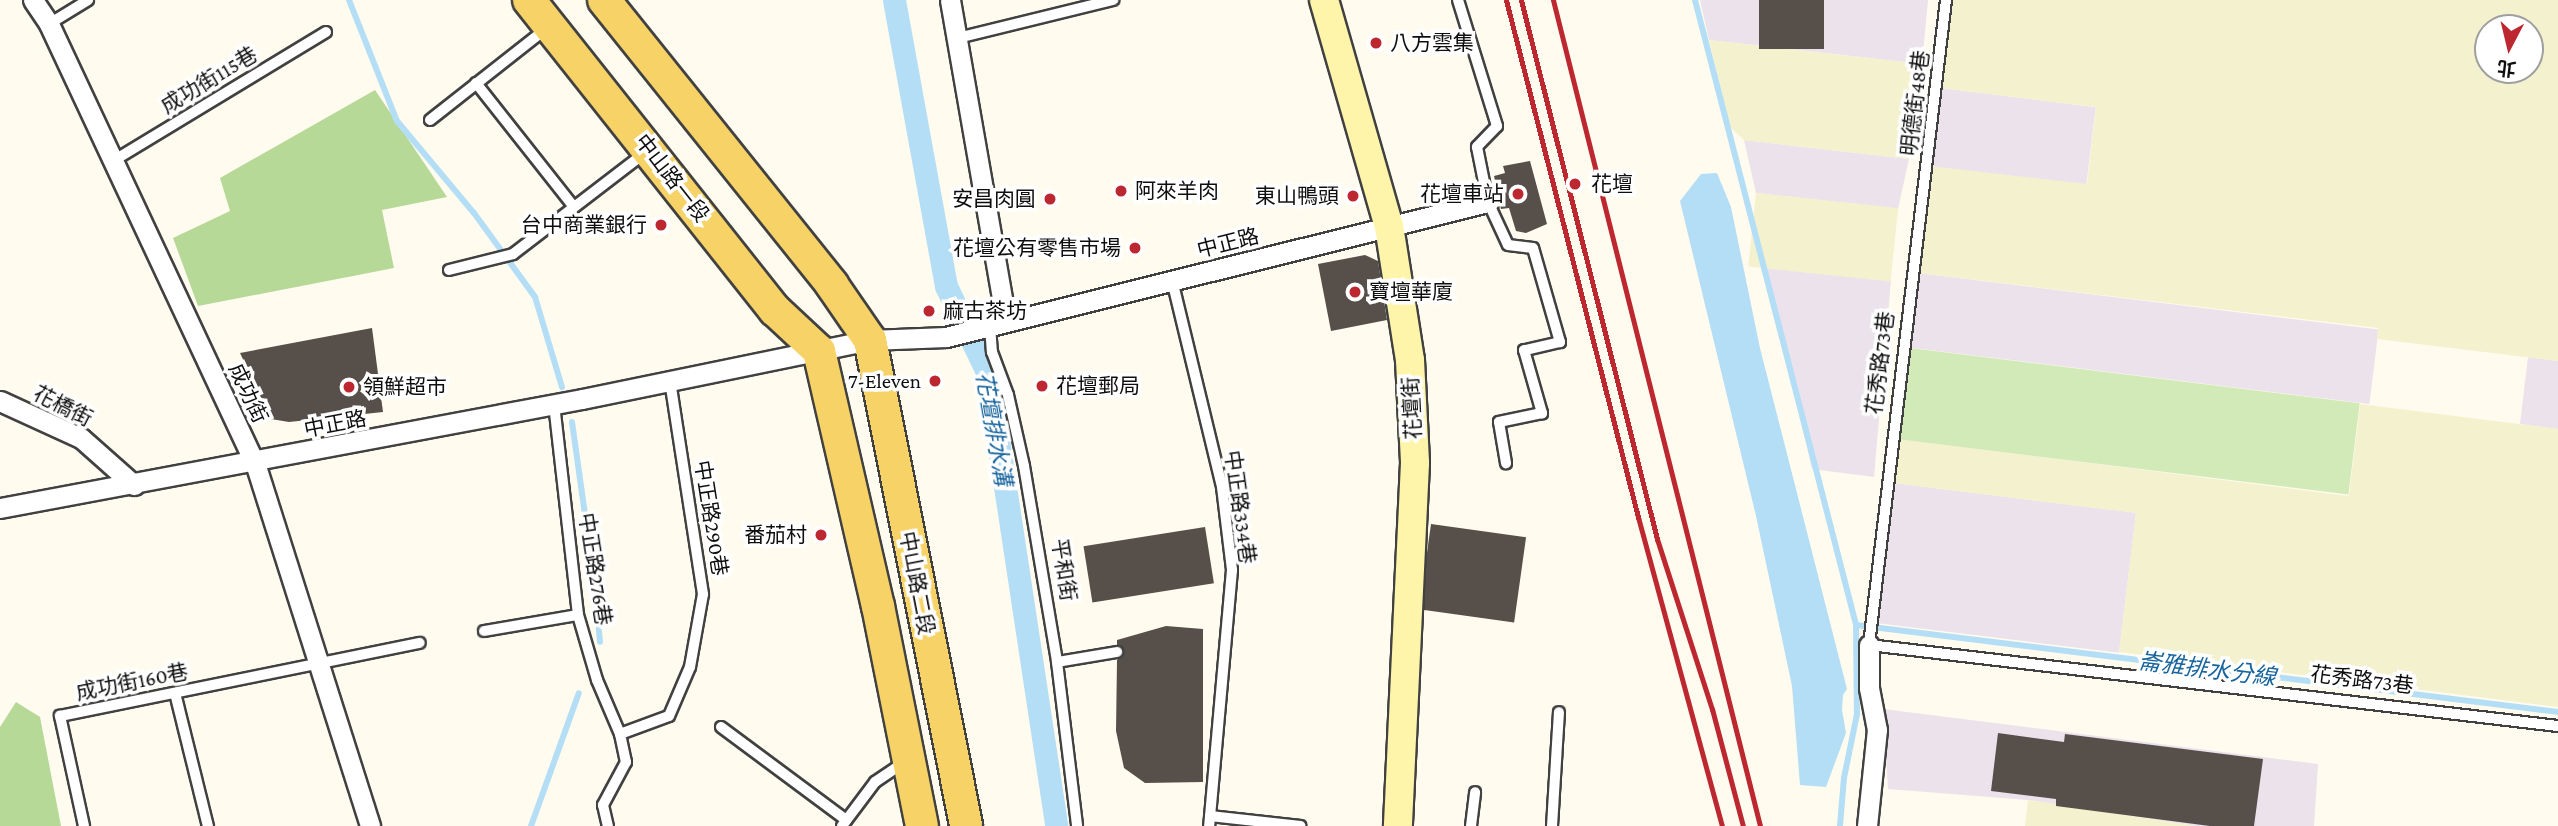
<!DOCTYPE html>
<html>
<head>
<meta charset="utf-8">
<style>
  body { margin:0 }
  #map { position:relative; width:2558px; height:826px; overflow:hidden; background:#fffbee; font-family:"Crimson Pro","Noto Sans TC",serif }
  div>[style] { position:absolute }
  [style*='--x'] { left:calc(var(--x)*1px); top:calc(var(--y)*1px); width:calc(var(--w)*1px); rotate:calc(var(--a)*1deg) }
  .industrial>* { inset:0; background:#ebe2ec; transform-origin:0 0 }
  .farmland>* { inset:0; background:#f4f1cf; transform-origin:0 0 }
  .green>* { inset:0; background:#d2e9b8; transform-origin:0 0 }
  .forest>* { inset:0; background:#b6d998 }
  .water>* { inset:0; background:#b4def5 }
  .stream>* { height:6px; margin:-3px; padding:0 3px; transform-origin:3px; border-radius:3px; background:#b4def5 }
  .canal>* { height:23px; margin:-11.5px; padding:0 11.5px; transform-origin:11.5px; border-radius:11.5px; background:#b4def5 }
  .building>* { inset:0; background:#564f4a; transform-origin:0 0 }
  .roads { filter:drop-shadow(2px 0 #414141) drop-shadow(-2px 0 #414141) drop-shadow(0 2px #414141) drop-shadow(0 -2px #414141) }
  .lane>* { height:10px; margin:-5px; padding:0 5px; transform-origin:5px; border-radius:5px; background:#fff }
  .street>* { height:19px; margin:-9.5px; padding:0 9.5px; transform-origin:9.5px; border-radius:9.5px; background:#fff }
  .secondary>* { height:28px; margin:-14px; padding:0 14px; transform-origin:14px; border-radius:14px; background:#fef4aa }
  .primary>* { height:32px; margin:-16px; padding:0 16px; transform-origin:16px; border-radius:16px; background:#f7d266 }
  .rail>* { height:5px; margin:-2.5px; padding:0 2.5px; transform-origin:2.5px; border-radius:2.5px; background:#bc2730 }
  .dots>* { width:19px; height:19px; translate:-50% -50%; box-sizing:border-box; border:4px solid #fff; border-radius:50% }
  span { translate:-50% -50%; white-space:nowrap; text-align:center; line-height:1.15; -webkit-text-stroke:7px #fff; paint-order:stroke }
  .poi-label { font-size:21px; color:#0e0e0e }
  .left { translate:0 -50%; text-align:left }
  .right { translate:-100% -50%; text-align:right }
  .street-label { font-size:21px; color:#0e0e0e }
  .water-label { font-size:23px; color:#18659e; font-style:italic }
  .north { position:absolute; left:2474px; top:14px; width:70px; height:70px; box-sizing:border-box; background:#fff; border:2px solid #9f9f9f; border-radius:50%; rotate:187deg; font-size:19px; font-weight:700; line-height:28px; text-align:center; color:#0e0e0e }
  .north::after { content:''; display:block; margin:auto; width:24px; height:32px; background:#bc2730; clip-path:polygon(50% 0,100% 100%,50% 72%,0 100%) }
</style>
</head>
<body>
<div id="map">
  <div class="industrial">
    <div style="clip-path:polygon(1700px 0,1928px 0,1922px 64px,1709px 40px)"></div>
    <div style="left:1940px;top:88px;width:157px;height:79px;rotate:7deg"></div>
    <div style="clip-path:polygon(1744px 140px,1909px 159px,1898px 209px,1756px 193px)"></div>
    <div style="clip-path:polygon(1765px 266px,1891px 280px,1874px 477px,1812px 469px)"></div>
    <div style="left:1918px;top:273px;width:464px;height:75px;rotate:7deg"></div>
    <div style="clip-path:polygon(2528px 357px,2558px 361px,2558px 429px,2520px 424px)"></div>
    <div style="left:1893px;top:483px;width:245px;height:141px;rotate:7deg"></div>
    <div style="clip-path:polygon(1883px 709px,2318px 764px,2314px 826px,2196px 826px,2028px 800px,1888px 789px)"></div>
  </div>
  <div class="farmland">
    <div style="clip-path:polygon(evenodd,1950px 0,2558px 0,2558px 361px,2377px 339px,2378px 328px,1918px 273px,1930px 166px,2087px 184px,2096px 107px,1940px 88px,1950px 0,2488px 28px,2530px 28px,2530px 70px,2488px 70px,2488px 28px)"></div>
    <div style="clip-path:polygon(1709px 40px,1922px 64px,1909px 159px,1744px 140px,1730px 127px)"></div>
    <div style="left:1756px;top:193px;width:143px;height:74px;rotate:6deg"></div>
    <div style="clip-path:polygon(2360px 404px,2558px 429px,2558px 707px,2119px 652px,2136px 513px,1893px 483px,1899px 439px,2349px 496px)"></div>
    <div style="clip-path:polygon(2028px 800px,2196px 826px,2025px 826px)"></div>
  </div>
  <div class="green">
    <div style="left:1910px;top:348px;width:453px;height:92px;rotate:7deg"></div>
  </div>
  <div class="forest">
    <div style="clip-path:polygon(375px 90px,447px 197px,382px 210px,394px 268px,198px 306px,173px 238px,230px 211px,220px 178px)"></div>
    <div style="clip-path:polygon(16px 702px,40px 717px,61px 826px,0 826px,0 727px)"></div>
  </div>
  <div class="water">
    <div style="clip-path:polygon(1717px 173px,1731px 207px,1760px 348px,1847px 689px,1843px 695px,1842px 710px,1846px 733px,1826px 787px,1800px 785px,1792px 686px,1756px 516px,1680px 201px,1701px 174px)"></div>
  </div>
  <div class="stream">
    <div style="--x:349;--y:0;--w:130;--a:68.4"></div>
    <div style="--x:397;--y:121;--w:120;--a:50.1"></div>
    <div style="--x:474;--y:213;--w:104;--a:54"></div>
    <div style="--x:535;--y:297;--w:94;--a:73.3"></div>
    <div style="--x:1695;--y:0;--w:645;--a:75.55"></div>
    <div style="--x:1856;--y:625;--w:89;--a:89.4"></div>
    <div style="--x:1857;--y:714;--w:65;--a:101.5"></div>
    <div style="--x:1844;--y:778;--w:48;--a:94.8"></div>
    <div style="--x:572;--y:422;--w:166;--a:82"></div>
    <div style="--x:595;--y:586;--w:56;--a:84.9"></div>
    <div style="--x:1856;--y:625;--w:707;--a:7.06"></div>
    <div style="--x:531;--y:826;--w:141;--a:-70.2"></div>
  </div>
  <div class="canal">
    <div style="--x:894;--y:0;--w:291;--a:79.7"></div>
    <div style="--x:946;--y:286;--w:98;--a:64.5"></div>
    <div style="--x:988;--y:374;--w:457;--a:81.4"></div>
  </div>
  <div class="building">
    <div style="left:1759px;top:0;width:65px;height:49px"></div>
    <div style="clip-path:polygon(1530px 161px,1547px 224px,1526px 233px,1516px 231px,1509px 208px,1501px 209px,1494px 176px,1505px 173px,1503px 166px)"></div>
    <div style="clip-path:polygon(1365px 255px,1378px 261px,1387px 320px,1331px 331px,1318px 264px)"></div>
    <div style="clip-path:polygon(372px 328px,383px 412px,289px 422px,271px 419px,240px 353px)"></div>
    <div style="left:1431px;top:524px;width:96px;height:86px;rotate:8deg"></div>
    <div style="left:1205px;top:527px;width:57px;height:123px;rotate:81deg"></div>
    <div style="clip-path:polygon(1166px 626px,1203px 629px,1203px 782px,1145px 783px,1124px 768px,1116px 731px,1117px 660px,1124px 651px,1117px 645px,1117px 640px)"></div>
    <div style="clip-path:polygon(1998px 733px,2064px 742px,2065px 734px,2263px 759px,2254px 826px,2210px 826px,2056px 806px,2056px 799px,1991px 791px)"></div>
  </div>
  <div class="roads">
    <div class="lane">
      <div style="--x:1458;--y:0;--w:132;--a:72.8"></div>
      <div style="--x:1497;--y:126;--w:29;--a:134"></div>
      <div style="--x:1477;--y:147;--w:56;--a:78.7"></div>
      <div style="--x:1488;--y:202;--w:47;--a:65.1"></div>
      <div style="--x:1508;--y:245;--w:25;--a:7"></div>
      <div style="--x:1533;--y:248;--w:98;--a:74"></div>
      <div style="--x:1560;--y:342;--w:37;--a:167"></div>
      <div style="--x:1524;--y:350;--w:66;--a:74.1"></div>
      <div style="--x:1542;--y:413;--w:44;--a:168.2"></div>
      <div style="--x:1499;--y:422;--w:42;--a:80.3"></div>
      <div style="--x:1946;--y:0;--w:650;--a:96.81"></div>
      <div style="--x:1869;--y:645;--w:694;--a:6.71"></div>
      <div style="--x:49;--y:24;--w:46;--a:-31.6"></div>
      <div style="--x:958;--y:38;--w:160;--a:-13.8"></div>
      <div style="--x:476;--y:83;--w:158;--a:51.7"></div>
      <div style="--x:430;--y:120;--w:149;--a:-38.2"></div>
      <div style="--x:113;--y:161;--w:249;--a:-31.2"></div>
      <div style="--x:449;--y:270;--w:66;--a:-14"></div>
      <div style="--x:513;--y:254;--w:168;--a:-37.5"></div>
      <div style="--x:1172;--y:280;--w:213;--a:76.4"></div>
      <div style="--x:1222;--y:487;--w:84;--a:83.1"></div>
      <div style="--x:1232;--y:570;--w:257;--a:95.1"></div>
      <div style="--x:990;--y:325;--w:27;--a:86"></div>
      <div style="--x:992;--y:352;--w:46;--a:69.6"></div>
      <div style="--x:1008;--y:395;--w:73;--a:77.3"></div>
      <div style="--x:1024;--y:466;--w:199;--a:80.4"></div>
      <div style="--x:1057;--y:662;--w:165;--a:83"></div>
      <div style="--x:554;--y:404;--w:212;--a:83.5"></div>
      <div style="--x:578;--y:615;--w:68;--a:73.7"></div>
      <div style="--x:597;--y:680;--w:59;--a:66.9"></div>
      <div style="--x:620;--y:734;--w:29;--a:78"></div>
      <div style="--x:626;--y:762;--w:49;--a:118.1"></div>
      <div style="--x:603;--y:805;--w:22;--a:77"></div>
      <div style="--x:484;--y:631;--w:95;--a:-9.7"></div>
      <div style="--x:1057;--y:662;--w:61;--a:-9.5"></div>
      <div style="--x:175;--y:693;--w:137;--a:76.1"></div>
      <div style="--x:721;--y:727;--w:156;--a:36.6"></div>
      <div style="--x:620;--y:734;--w:52;--a:-20.2"></div>
      <div style="--x:669;--y:716;--w:53;--a:-66.8"></div>
      <div style="--x:690;--y:667;--w:74;--a:-79.9"></div>
      <div style="--x:703;--y:594;--w:216;--a:-98.8"></div>
      <div style="--x:1210;--y:816;--w:91;--a:6.3"></div>
      <div style="--x:84;--y:826;--w:113;--a:-102.3"></div>
      <div style="--x:60;--y:716;--w:367;--a:-11.5"></div>
      <div style="--x:842;--y:826;--w:55;--a:-53.1"></div>
      <div style="--x:875;--y:782;--w:36;--a:-34"></div>
      <div style="--x:1471;--y:826;--w:34;--a:-83"></div>
      <div style="--x:1552;--y:826;--w:114;--a:-86.5"></div>
    </div>
    <div class="street">
      <div style="--x:33;--y:0;--w:29;--a:56"></div>
      <div style="--x:49;--y:24;--w:485;--a:64.9"></div>
      <div style="--x:255;--y:463;--w:381;--a:72.4"></div>
      <div style="--x:950;--y:0;--w:326;--a:80.1"></div>
      <div style="--x:0;--y:401;--w:89;--a:24.6"></div>
      <div style="--x:81;--y:438;--w:71;--a:41.6"></div>
      <div style="--x:0;--y:508;--w:592;--a:-10.61"></div>
      <div style="--x:582;--y:399;--w:294;--a:-11.6"></div>
      <div style="--x:870;--y:340;--w:76;--a:-2.3"></div>
      <div style="--x:946;--y:337;--w:559;--a:-13.99"></div>
      <div style="--x:1867;--y:826;--w:97;--a:-84.1"></div>
      <div style="--x:1877;--y:730;--w:43;--a:-100.8"></div>
      <div style="--x:1869;--y:688;--w:43;--a:-90"></div>
    </div>
    <div class="secondary">
      <div style="--x:1324;--y:0;--w:235;--a:74"></div>
      <div style="--x:1389;--y:226;--w:136;--a:81.1"></div>
      <div style="--x:1410;--y:360;--w:103;--a:87.2"></div>
      <div style="--x:1415;--y:463;--w:363;--a:92.7"></div>
    </div>
    <div class="primary">
      <div style="--x:529;--y:0;--w:396;--a:51.6"></div>
      <div style="--x:775;--y:310;--w:60;--a:43"></div>
      <div style="--x:819;--y:351;--w:262;--a:77"></div>
      <div style="--x:878;--y:606;--w:224;--a:78.7"></div>
      <div style="--x:604;--y:0;--w:365;--a:51.3"></div>
      <div style="--x:832;--y:285;--w:67;--a:55.4"></div>
      <div style="--x:870;--y:340;--w:495;--a:78.8"></div>
    </div>
  </div>
  <div class="rail">
    <div style="--x:1506;--y:0;--w:534;--a:75.68"></div>
    <div style="--x:1638;--y:517;--w:320;--a:74.8"></div>
    <div style="--x:1521;--y:0;--w:556;--a:75.84"></div>
    <div style="--x:1657;--y:539;--w:179;--a:72.1"></div>
    <div style="--x:1712;--y:709;--w:121;--a:75.2"></div>
    <div style="--x:1553;--y:0;--w:852;--a:75.93"></div>
  </div>
  <div class="dots">
    <div style="left:1376px;top:43px;background:#bc2730"></div>
    <div style="left:1575px;top:184px;background:#bc2730"></div>
    <div style="left:1121px;top:191px;background:#bc2730"></div>
    <div style="left:1518px;top:194px;background:#bc2730"></div>
    <div style="left:1353px;top:196px;background:#bc2730"></div>
    <div style="left:1050px;top:199px;background:#bc2730"></div>
    <div style="left:661px;top:225px;background:#bc2730"></div>
    <div style="left:1135px;top:248px;background:#bc2730"></div>
    <div style="left:1355px;top:292px;background:#bc2730"></div>
    <div style="left:929px;top:311px;background:#bc2730"></div>
    <div style="left:935px;top:381px;background:#bc2730"></div>
    <div style="left:1042px;top:386px;background:#bc2730"></div>
    <div style="left:349px;top:387px;background:#bc2730"></div>
    <div style="left:821px;top:535px;background:#bc2730"></div>
  </div>
  <div class="poi-label">
    <span class="left" style="left:1390px;top:43px">八方雲集</span>
    <span class="left" style="left:1591px;top:184px">花壇</span>
    <span class="left" style="left:1135px;top:191px">阿來羊肉</span>
    <span class="right" style="left:1504px;top:194px">花壇車站</span>
    <span class="right" style="left:1339px;top:196px">東山鴨頭</span>
    <span class="right" style="left:1036px;top:199px">安昌肉圓</span>
    <span class="right" style="left:647px;top:225px">台中商業銀行</span>
    <span class="right" style="left:1121px;top:248px">花壇公有零售市場</span>
    <span class="left" style="left:1369px;top:292px">寶壇華廈</span>
    <span class="left" style="left:943px;top:311px">麻古茶坊</span>
    <span class="right" style="left:921px;top:381px">7-Eleven</span>
    <span class="left" style="left:1056px;top:386px">花壇郵局</span>
    <span class="left" style="left:363px;top:387px">領鮮超市</span>
    <span class="right" style="left:807px;top:535px">番茄村</span>
  </div>
  <div class="street-label">
    <span style="left:209px;top:80px;rotate:-31deg">成功街115巷</span>
    <span style="left:1915px;top:103px;rotate:-83deg">明德街48巷</span>
    <span style="left:672px;top:178px;rotate:52deg">中山路一段</span>
    <span style="left:1228px;top:243px;rotate:-14deg">中正路</span>
    <span style="left:1880px;top:363px;rotate:-83deg">花秀路73巷</span>
    <span style="left:248px;top:393px;rotate:65deg">成功街</span>
    <span style="left:63px;top:406px;rotate:27deg">花橋街</span>
    <span style="left:1412px;top:408px;rotate:-93deg">花壇街</span>
    <span style="left:335px;top:424px;rotate:-11deg">中正路</span>
    <span style="left:1240px;top:507px;rotate:82deg">中正路334巷</span>
    <span style="left:711px;top:518px;rotate:81deg">中正路290巷</span>
    <span style="left:595px;top:569px;rotate:81deg">中正路276巷</span>
    <span style="left:1064px;top:570px;rotate:81deg">平和街</span>
    <span style="left:917px;top:583px;rotate:79deg">中山路二段</span>
    <span style="left:2362px;top:680px;rotate:7deg">花秀路73巷</span>
    <span style="left:132px;top:682px;rotate:-11deg">成功街160巷</span>
  </div>
  <div class="water-label">
    <span style="left:994px;top:429px;rotate:80deg">花壇排水溝</span>
    <span style="left:2207px;top:669px;rotate:7deg">崙雅排水分線</span>
  </div>
  <div class="north">北</div>
</div>
</body>
</html>
